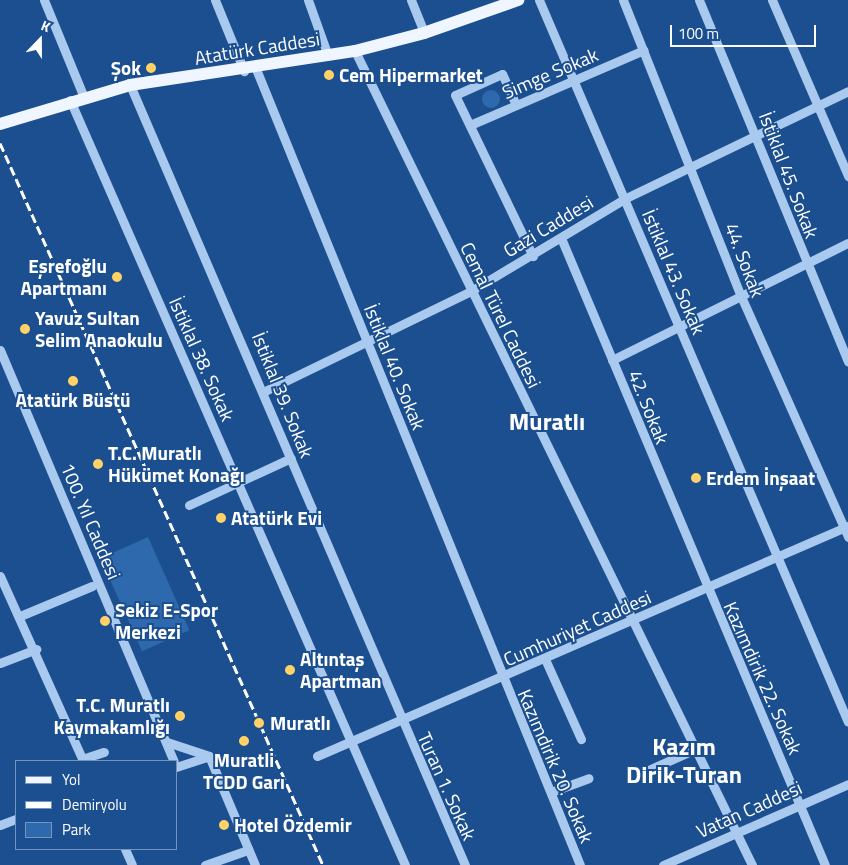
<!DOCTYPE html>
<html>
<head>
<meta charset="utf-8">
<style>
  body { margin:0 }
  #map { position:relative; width:848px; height:865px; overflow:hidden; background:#1b4f8f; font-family:"Titillium Web",sans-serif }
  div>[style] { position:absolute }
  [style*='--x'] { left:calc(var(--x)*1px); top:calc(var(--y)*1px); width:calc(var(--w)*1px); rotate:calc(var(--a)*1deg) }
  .green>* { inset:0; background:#2e69ad; transform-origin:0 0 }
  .round { border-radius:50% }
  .minor>* { height:9px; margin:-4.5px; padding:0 4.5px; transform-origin:4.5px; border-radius:4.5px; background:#a9c9ee }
  .major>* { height:12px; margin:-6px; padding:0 6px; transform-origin:6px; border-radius:6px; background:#f0f6ff }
  .rail>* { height:3px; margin-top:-1.5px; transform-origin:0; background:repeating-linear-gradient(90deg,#fff 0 9px,transparent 0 13px) }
  .dots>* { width:14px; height:14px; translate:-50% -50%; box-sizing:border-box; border:2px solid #1b4f8f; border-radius:50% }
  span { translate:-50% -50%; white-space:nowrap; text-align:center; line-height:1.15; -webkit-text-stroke:4px #1b4f8f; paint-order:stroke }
  .street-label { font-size:19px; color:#fff }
  .poi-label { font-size:19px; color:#fff; font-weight:700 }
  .right { translate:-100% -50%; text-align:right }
  .left { translate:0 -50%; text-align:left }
  .district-label { font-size:24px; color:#fff; font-weight:700 }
  .legend { position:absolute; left:15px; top:760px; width:162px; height:90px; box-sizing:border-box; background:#1b4f8f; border:1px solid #7695bc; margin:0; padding:6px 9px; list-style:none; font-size:15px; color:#fff }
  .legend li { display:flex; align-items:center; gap:10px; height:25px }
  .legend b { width:25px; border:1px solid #7695bc }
  .north { position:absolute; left:15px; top:15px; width:50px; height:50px; -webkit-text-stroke:4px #1b4f8f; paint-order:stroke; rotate:22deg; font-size:14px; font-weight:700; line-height:20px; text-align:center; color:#fff }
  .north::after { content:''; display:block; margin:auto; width:18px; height:22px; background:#fff; clip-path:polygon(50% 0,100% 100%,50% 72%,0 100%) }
  .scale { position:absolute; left:670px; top:25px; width:146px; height:22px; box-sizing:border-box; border:2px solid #fff; border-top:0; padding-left:6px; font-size:15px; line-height:18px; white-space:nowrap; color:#fff; -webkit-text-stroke:4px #1b4f8f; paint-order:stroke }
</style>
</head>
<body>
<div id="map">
  <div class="green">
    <div class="round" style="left:482px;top:90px;width:18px;height:18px"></div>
    <div style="left:148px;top:537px;width:102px;height:52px;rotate:66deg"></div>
  </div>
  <div class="minor">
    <div style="--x:44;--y:0;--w:103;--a:67.7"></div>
    <div style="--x:215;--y:0;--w:77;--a:67.8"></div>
    <div style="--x:308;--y:0;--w:59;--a:70.3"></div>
    <div style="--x:411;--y:0;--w:35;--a:68"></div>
    <div style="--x:539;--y:0;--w:785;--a:66.83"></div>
    <div style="--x:623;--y:0;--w:316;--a:68.3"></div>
    <div style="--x:740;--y:294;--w:266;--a:66"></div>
    <div style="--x:699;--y:0;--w:391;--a:67.6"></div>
    <div style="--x:772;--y:0;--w:192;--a:66.6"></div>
    <div style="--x:355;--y:51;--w:906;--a:64"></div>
    <div style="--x:256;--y:69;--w:859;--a:67.85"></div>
    <div style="--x:130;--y:85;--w:849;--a:66.76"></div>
    <div style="--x:70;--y:100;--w:835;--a:66.35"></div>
    <div style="--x:516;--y:105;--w:34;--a:-114"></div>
    <div style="--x:502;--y:74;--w:51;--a:155.9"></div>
    <div style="--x:455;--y:95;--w:179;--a:64.2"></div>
    <div style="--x:470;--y:125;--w:189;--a:-23.3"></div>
    <div style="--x:561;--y:238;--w:680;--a:67.17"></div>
    <div style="--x:0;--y:350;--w:446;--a:67.1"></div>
    <div style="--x:612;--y:360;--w:263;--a:-26.4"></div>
    <div style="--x:265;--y:391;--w:229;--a:-25.9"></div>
    <div style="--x:471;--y:291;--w:181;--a:-31"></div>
    <div style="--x:626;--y:198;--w:246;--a:-25.7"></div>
    <div style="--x:189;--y:505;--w:112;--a:-24.7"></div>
    <div style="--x:0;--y:576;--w:203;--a:65.8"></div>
    <div style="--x:20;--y:616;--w:78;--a:-22.6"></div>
    <div style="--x:545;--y:659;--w:88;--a:65.8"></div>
    <div style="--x:0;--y:663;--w:39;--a:-21"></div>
    <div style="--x:167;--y:742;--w:44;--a:18.4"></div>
    <div style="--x:209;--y:756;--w:118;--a:67.1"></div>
    <div style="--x:317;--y:756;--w:579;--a:-23.42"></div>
    <div style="--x:82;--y:759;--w:23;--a:-18"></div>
    <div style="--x:176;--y:767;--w:35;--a:-18"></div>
    <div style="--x:646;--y:771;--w:57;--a:-23.9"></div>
    <div style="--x:551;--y:792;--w:40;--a:-20.2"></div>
    <div style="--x:0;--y:825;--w:17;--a:-21"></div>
    <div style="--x:125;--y:849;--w:17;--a:66"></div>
    <div style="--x:205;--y:865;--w:46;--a:-19.2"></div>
    <div style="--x:663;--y:865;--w:202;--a:-23.6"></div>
  </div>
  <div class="major">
    <div style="--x:0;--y:124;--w:136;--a:-16.7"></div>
    <div style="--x:130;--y:85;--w:228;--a:-8.6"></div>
    <div style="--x:355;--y:51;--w:71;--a:-14.6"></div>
    <div style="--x:424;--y:33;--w:100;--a:-19.3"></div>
  </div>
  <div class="rail">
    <div style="--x:0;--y:143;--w:791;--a:65.9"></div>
  </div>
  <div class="dots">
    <div style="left:151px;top:68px;background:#ffd166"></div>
    <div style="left:329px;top:75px;background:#ffd166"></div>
    <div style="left:117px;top:277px;background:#ffd166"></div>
    <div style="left:25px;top:329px;background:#ffd166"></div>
    <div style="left:73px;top:381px;background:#ffd166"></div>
    <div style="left:98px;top:464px;background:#ffd166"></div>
    <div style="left:696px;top:478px;background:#ffd166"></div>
    <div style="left:221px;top:518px;background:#ffd166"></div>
    <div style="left:105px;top:621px;background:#ffd166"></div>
    <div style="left:290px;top:670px;background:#ffd166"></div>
    <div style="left:180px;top:716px;background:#ffd166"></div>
    <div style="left:259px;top:723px;background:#ffd166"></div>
    <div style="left:244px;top:741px;background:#ffd166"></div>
    <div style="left:224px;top:825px;background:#ffd166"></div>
  </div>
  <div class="street-label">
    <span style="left:257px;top:48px;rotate:-9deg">Atatürk Caddesi</span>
    <span style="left:550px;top:73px;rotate:-23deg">Simge Sokak</span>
    <span style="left:789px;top:175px;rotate:69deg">İstiklal 45. Sokak</span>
    <span style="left:548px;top:226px;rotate:-31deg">Gazi Caddesi</span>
    <span style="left:745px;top:260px;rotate:69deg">44. Sokak</span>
    <span style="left:674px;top:272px;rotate:67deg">İstiklal 43. Sokak</span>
    <span style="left:501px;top:315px;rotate:64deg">Cemal Türel Caddesi</span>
    <span style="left:202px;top:359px;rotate:66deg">İstiklal 38. Sokak</span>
    <span style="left:395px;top:367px;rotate:68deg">İstiklal 40. Sokak</span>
    <span style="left:283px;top:395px;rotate:68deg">İstiklal 39. Sokak</span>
    <span style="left:649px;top:407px;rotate:68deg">42. Sokak</span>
    <span style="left:91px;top:521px;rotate:67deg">100. Yıl Caddesi</span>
    <span style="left:577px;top:628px;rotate:-24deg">Cumhuriyet Caddesi</span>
    <span style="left:763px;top:678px;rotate:66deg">Kazımdirik 22. Sokak</span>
    <span style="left:556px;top:766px;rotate:67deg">Kazımdirik 20. Sokak</span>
    <span style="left:447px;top:786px;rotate:66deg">Turan 1. Sokak</span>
    <span style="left:749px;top:809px;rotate:-24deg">Vatan Caddesi</span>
  </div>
  <div class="poi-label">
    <span class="right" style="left:141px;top:68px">Şok</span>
    <span class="left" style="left:339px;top:75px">Cem Hipermarket</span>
    <span class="right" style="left:107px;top:277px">Eşrefoğlu<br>Apartmanı</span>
    <span class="left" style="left:35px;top:329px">Yavuz Sultan<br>Selim Anaokulu</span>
    <span style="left:73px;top:400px">Atatürk Büstü</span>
    <span class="left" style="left:108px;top:464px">T.C. Muratlı<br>Hükümet Konağı</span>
    <span class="left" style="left:706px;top:478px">Erdem İnşaat</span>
    <span class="left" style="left:231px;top:518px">Atatürk Evi</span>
    <span class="left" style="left:115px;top:621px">Sekiz E-Spor<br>Merkezi</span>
    <span class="left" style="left:300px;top:670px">Altıntaş<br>Apartman</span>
    <span class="right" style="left:170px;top:716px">T.C. Muratlı<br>Kaymakamlığı</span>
    <span class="left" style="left:270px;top:723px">Muratlı</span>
    <span style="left:244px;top:771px">Muratli<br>TCDD Garı</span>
    <span class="left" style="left:234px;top:825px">Hotel Özdemir</span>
  </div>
  <div class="district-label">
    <span style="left:547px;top:422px">Muratlı</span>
    <span style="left:684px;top:761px">Kazım<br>Dirik-Turan</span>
  </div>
  <ul class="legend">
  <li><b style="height:6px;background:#f0f6ff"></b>Yol</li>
  <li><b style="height:6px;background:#fff"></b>Demiryolu</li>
  <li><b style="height:14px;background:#2e69ad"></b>Park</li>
  </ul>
  <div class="north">K</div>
  <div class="scale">100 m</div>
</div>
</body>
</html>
